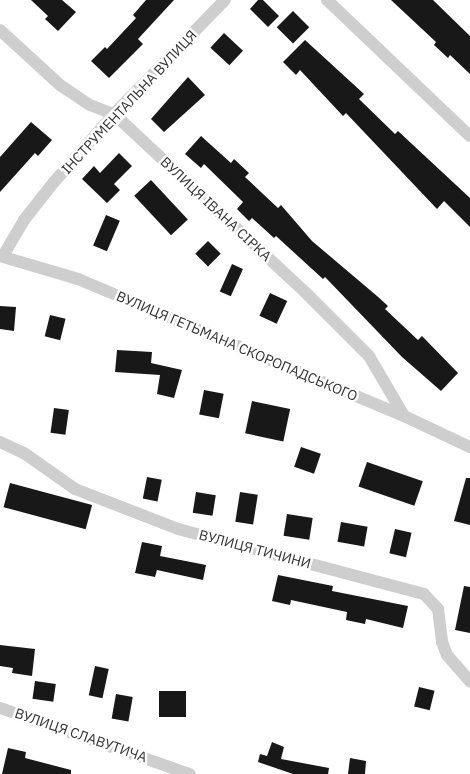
<!DOCTYPE html>
<html>
<head>
<meta charset="utf-8">
<style>
  body { margin:0 }
  #map { position:relative; width:470px; height:774px; overflow:hidden; background:#fff; font-family:"IBM Plex Sans",sans-serif }
  div>[style] { position:absolute }
  [style*='--x'] { left:calc(var(--x)*1px); top:calc(var(--y)*1px); width:calc(var(--w)*1px); rotate:calc(var(--a)*1deg) }
  .building>* { inset:0; background:#181818; transform-origin:0 0 }
  .minor>* { height:12px; margin:-6px; padding:0 6px; transform-origin:6px; border-radius:6px; background:#cecece }
  span { translate:-50% -50%; white-space:nowrap; text-align:center; line-height:1.15; -webkit-text-stroke:5px #fff; paint-order:stroke }
  .street-label { font-size:14px; color:#313131 }
</style>
</head>
<body>
<div id="map">
  <div class="building">
    <div style="clip-path:polygon(31px 0,62px 0,76px 12px,58px 31px,45px 19px,48px 16px)"></div>
    <div style="clip-path:polygon(146px 0,174px 0,138px 39px,143px 44px,109px 78px,91px 61px,105px 47px,107px 49px,136px 18px,133px 15px)"></div>
    <div style="clip-path:polygon(258px 0,263px 0,279px 16px,268px 27px,250px 9px)"></div>
    <div style="clip-path:polygon(391px 0,433px 0,470px 36px,470px 74px,450px 55px,448px 58px,434px 45px,436px 42px)"></div>
    <div style="left:293px;top:11px;width:23px;height:23px;rotate:45deg"></div>
    <div style="left:224px;top:33px;width:26px;height:20px;rotate:43deg"></div>
    <div style="clip-path:polygon(305px 40px,364px 94px,359px 99px,395px 134px,398px 131px,470px 198px,470px 227px,444px 201px,437px 209px,346px 113px,343px 116px,300px 70px,296px 75px,283px 62px)"></div>
    <div style="clip-path:polygon(188px 77px,205px 95px,164px 132px,151px 119px)"></div>
    <div style="clip-path:polygon(31px 122px,52px 140px,38px 156px,35px 153px,0 192px,0 157px)"></div>
    <div style="clip-path:polygon(201px 136px,231px 163px,234px 159px,249px 173px,245px 177px,278px 208px,281px 205px,312px 241px,377px 296px,388px 306px,385px 309px,418px 340px,422px 336px,458px 373px,441px 391px,402px 357px,325px 277px,323px 279px,276px 236px,274px 238px,252px 218px,249px 221px,237px 209px,243px 202px,204px 164px,201px 168px,185px 154px)"></div>
    <div style="clip-path:polygon(119px 153px,132px 166px,114px 184px,120px 190px,107px 203px,82px 179px,94px 166px,100px 173px)"></div>
    <div style="left:151px;top:180px;width:54px;height:23px;rotate:47deg"></div>
    <div style="left:106px;top:215px;width:15px;height:33px;rotate:23deg"></div>
    <div style="left:208px;top:241px;width:18px;height:18px;rotate:45deg"></div>
    <div style="left:232px;top:264px;width:12px;height:30px;rotate:24deg"></div>
    <div style="left:270px;top:293px;width:19px;height:25px;rotate:25deg"></div>
    <div style="clip-path:polygon(0 306px,16px 307px,14px 331px,0 329px)"></div>
    <div style="left:50px;top:315px;width:16px;height:22px;rotate:14deg"></div>
    <div style="clip-path:polygon(117px 350px,152px 352px,151px 363px,182px 370px,174px 398px,157px 394px,160px 375px,115px 372px)"></div>
    <div style="left:204px;top:390px;width:20px;height:25px;rotate:11deg"></div>
    <div style="left:252px;top:401px;width:39px;height:33px;rotate:12deg"></div>
    <div style="left:54px;top:408px;width:15px;height:25px;rotate:8deg"></div>
    <div style="left:301px;top:447px;width:21px;height:21px;rotate:19deg"></div>
    <div style="left:367px;top:462px;width:59px;height:26px;rotate:19deg"></div>
    <div style="left:147px;top:477px;width:15px;height:22px;rotate:11deg"></div>
    <div style="clip-path:polygon(466px 478px,470px 478px,470px 525px,454px 521px)"></div>
    <div style="left:10px;top:483px;width:85px;height:25px;rotate:15deg"></div>
    <div style="left:196px;top:492px;width:20px;height:21px;rotate:9deg"></div>
    <div style="left:240px;top:492px;width:18px;height:30px;rotate:9deg"></div>
    <div style="left:287px;top:514px;width:26px;height:22px;rotate:9deg"></div>
    <div style="left:341px;top:522px;width:27px;height:20px;rotate:10deg"></div>
    <div style="left:395px;top:529px;width:17px;height:25px;rotate:13deg"></div>
    <div style="clip-path:polygon(142px 542px,162px 546px,160px 556px,206px 565px,203px 580px,157px 570px,155px 577px,135px 573px)"></div>
    <div style="clip-path:polygon(278px 575px,333px 586px,332px 591px,408px 606px,403px 628px,366px 619px,365px 624px,346px 620px,347px 612px,291px 600px,290px 605px,272px 601px)"></div>
    <div style="clip-path:polygon(464px 586px,470px 587px,470px 633px,455px 630px)"></div>
    <div style="clip-path:polygon(0 645px,35px 649px,32px 676px,12px 673px,13px 668px,0 666px)"></div>
    <div style="left:95px;top:666px;width:14px;height:30px;rotate:12deg"></div>
    <div style="left:35px;top:681px;width:21px;height:18px;rotate:8deg"></div>
    <div style="left:419px;top:687px;width:16px;height:20px;rotate:14deg"></div>
    <div style="left:186px;top:691px;width:26px;height:27px;rotate:90deg"></div>
    <div style="left:116px;top:694px;width:17px;height:25px;rotate:10deg"></div>
    <div style="clip-path:polygon(272px 742px,284px 747px,281px 759px,329px 768px,328px 774px,293px 774px,258px 762px,260px 754px,267px 756px)"></div>
    <div style="clip-path:polygon(8px 748px,26px 752px,25px 758px,71px 770px,71px 774px,2px 774px)"></div>
    <div style="clip-path:polygon(350px 758px,366px 761px,365px 774px,348px 774px)"></div>
  </div>
  <div class="minor">
    <div style="--x:327;--y:0;--w:197;--a:43.6"></div>
    <div style="--x:0;--y:30;--w:81;--a:42.5"></div>
    <div style="--x:60;--y:85;--w:36;--a:34"></div>
    <div style="--x:90;--y:105;--w:26;--a:21"></div>
    <div style="--x:114;--y:114;--w:265;--a:43"></div>
    <div style="--x:308;--y:295;--w:86;--a:45"></div>
    <div style="--x:369;--y:356;--w:69;--a:59.7"></div>
    <div style="--x:0;--y:256;--w:81;--a:16.4"></div>
    <div style="--x:78;--y:279;--w:354;--a:22.8"></div>
    <div style="--x:404;--y:416;--w:73;--a:25.2"></div>
    <div style="--x:3;--y:256;--w:42;--a:-59.7"></div>
    <div style="--x:24;--y:220;--w:48;--a:-51.7"></div>
    <div style="--x:54;--y:182;--w:91;--a:-48.6"></div>
    <div style="--x:114;--y:114;--w:159;--a:-45.8"></div>
    <div style="--x:0;--y:442;--w:26;--a:25"></div>
    <div style="--x:24;--y:453;--w:62;--a:35.2"></div>
    <div style="--x:75;--y:489;--w:110;--a:21.2"></div>
    <div style="--x:178;--y:529;--w:254;--a:14.8"></div>
    <div style="--x:424;--y:594;--w:21;--a:47"></div>
    <div style="--x:438;--y:609;--w:33;--a:83"></div>
    <div style="--x:442;--y:642;--w:14;--a:69"></div>
    <div style="--x:447;--y:655;--w:35;--a:49"></div>
    <div style="--x:0;--y:708;--w:201;--a:19.2"></div>
  </div>
  <div class="street-label">
    <span style="left:129px;top:102px;rotate:-47deg">ІНСТРУМЕНТАЛЬНА ВУЛИЦЯ</span>
    <span style="left:216px;top:209px;rotate:43deg">ВУЛИЦЯ ІВАНА СІРКА</span>
    <span style="left:237px;top:346px;rotate:23deg">ВУЛИЦЯ ГЕТЬМАНА СКОРОПАДСЬКОГО</span>
    <span style="left:255px;top:549px;rotate:15deg">ВУЛИЦЯ ТИЧИНИ</span>
    <span style="left:81px;top:735px;rotate:19deg">ВУЛИЦЯ СЛАВУТИЧА</span>
  </div>
</div>
</body>
</html>
